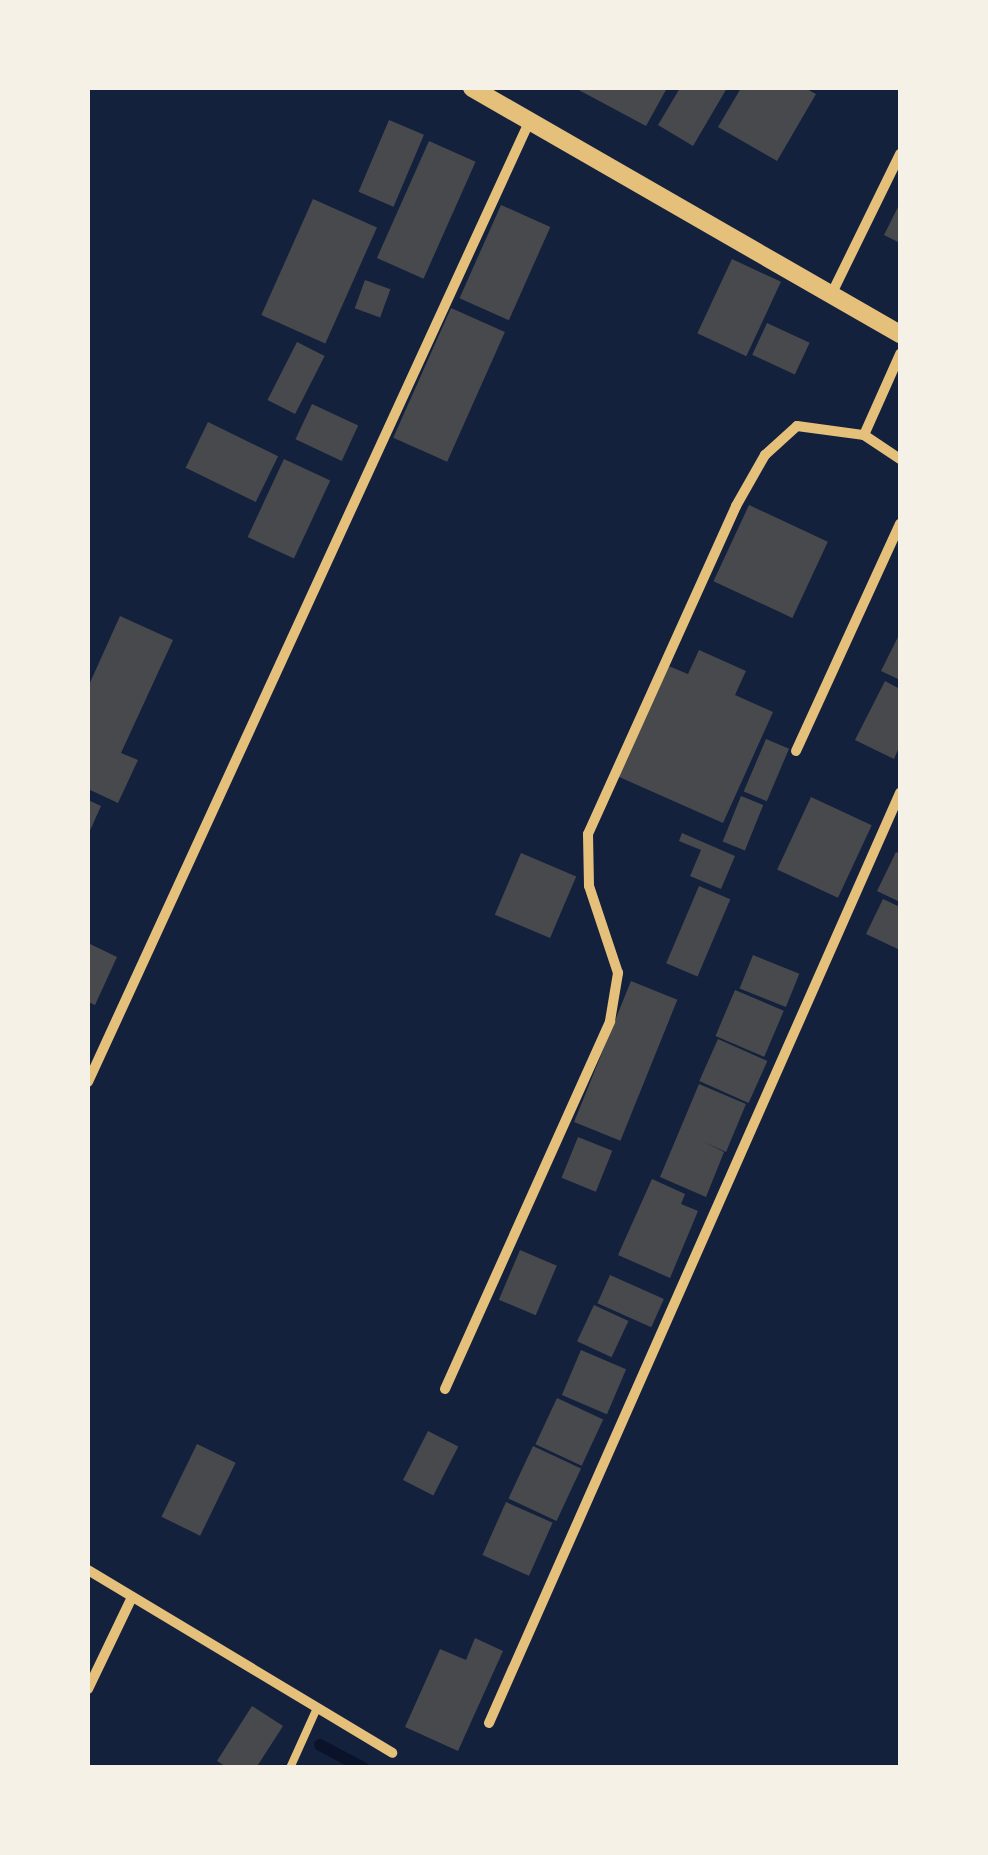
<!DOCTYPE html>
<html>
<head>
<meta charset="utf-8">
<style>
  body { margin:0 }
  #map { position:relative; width:988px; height:1855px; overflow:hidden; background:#14213d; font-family:Poppins,sans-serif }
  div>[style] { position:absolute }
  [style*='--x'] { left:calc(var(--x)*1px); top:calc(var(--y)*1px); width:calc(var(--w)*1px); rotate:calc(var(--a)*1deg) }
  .stream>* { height:12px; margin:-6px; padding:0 6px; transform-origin:6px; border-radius:6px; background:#0b132b }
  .building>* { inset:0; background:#48494c; transform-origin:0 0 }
  .service>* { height:8px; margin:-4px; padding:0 4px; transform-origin:4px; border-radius:4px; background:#e5c07b }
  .minor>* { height:10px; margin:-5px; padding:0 5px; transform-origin:5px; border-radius:5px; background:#e5c07b }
  .tertiary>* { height:18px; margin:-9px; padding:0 9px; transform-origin:9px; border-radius:9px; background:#e5c07b }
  span { translate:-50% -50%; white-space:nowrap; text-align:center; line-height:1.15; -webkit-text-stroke:8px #f6f1e7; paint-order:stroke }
  .frame { position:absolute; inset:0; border:90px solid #f6f1e7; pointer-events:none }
</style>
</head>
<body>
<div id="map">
  <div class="stream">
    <div style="--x:320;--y:1745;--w:49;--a:28.1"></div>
  </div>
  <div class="building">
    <div style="clip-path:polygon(575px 88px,667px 88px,646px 126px)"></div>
    <div style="clip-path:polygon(680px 88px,727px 88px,693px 146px,658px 125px)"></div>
    <div style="clip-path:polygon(741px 88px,805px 88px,816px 94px,777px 161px,718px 127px)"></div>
    <div style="left:389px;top:120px;width:38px;height:78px;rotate:23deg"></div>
    <div style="left:429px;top:141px;width:51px;height:128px;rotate:24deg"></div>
    <div style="left:313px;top:199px;width:70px;height:127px;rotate:24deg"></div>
    <div style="clip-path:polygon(900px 203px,900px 243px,884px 235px)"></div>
    <div style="left:501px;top:205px;width:54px;height:102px;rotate:24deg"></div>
    <div style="left:732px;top:259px;width:54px;height:82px;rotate:25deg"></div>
    <div style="left:365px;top:280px;width:27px;height:30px;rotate:20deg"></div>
    <div style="left:451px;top:308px;width:59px;height:142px;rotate:24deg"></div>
    <div style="left:767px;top:323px;width:47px;height:35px;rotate:25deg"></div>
    <div style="left:297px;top:342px;width:31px;height:65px;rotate:27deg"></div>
    <div style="left:312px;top:404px;width:51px;height:39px;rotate:25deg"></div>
    <div style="left:208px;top:422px;width:78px;height:51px;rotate:26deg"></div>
    <div style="left:284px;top:459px;width:51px;height:86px;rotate:25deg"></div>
    <div style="left:749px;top:505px;width:87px;height:84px;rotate:25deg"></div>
    <div style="clip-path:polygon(120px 616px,173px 640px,121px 753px,138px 760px,118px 803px,88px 789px,88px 687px)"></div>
    <div style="clip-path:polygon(900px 633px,900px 680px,881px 671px)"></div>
    <div style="clip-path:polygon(699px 650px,746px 671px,735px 695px,773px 712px,723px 823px,617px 776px,666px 665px,688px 674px)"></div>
    <div style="clip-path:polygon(885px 681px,900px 689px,900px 745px,894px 759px,855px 740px)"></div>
    <div style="left:766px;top:739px;width:25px;height:57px;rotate:23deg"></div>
    <div style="left:741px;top:796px;width:24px;height:49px;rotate:22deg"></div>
    <div style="left:811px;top:797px;width:67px;height:80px;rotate:25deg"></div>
    <div style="clip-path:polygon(88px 800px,101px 806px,88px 835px)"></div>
    <div style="clip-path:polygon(682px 833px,735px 856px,721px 889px,690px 876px,701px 850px,679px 841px)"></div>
    <div style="clip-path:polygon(896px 852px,900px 854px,900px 902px,877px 891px)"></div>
    <div style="left:521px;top:853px;width:60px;height:67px;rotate:23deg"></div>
    <div style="left:699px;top:886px;width:34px;height:84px;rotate:23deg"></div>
    <div style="clip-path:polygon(883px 899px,900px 907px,900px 950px,866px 934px)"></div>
    <div style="clip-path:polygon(88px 943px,117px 957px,95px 1005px,88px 1002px)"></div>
    <div style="left:753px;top:955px;width:50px;height:36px;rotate:22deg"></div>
    <div style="left:631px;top:981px;width:50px;height:152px;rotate:22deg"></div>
    <div style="left:735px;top:990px;width:53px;height:50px;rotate:23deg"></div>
    <div style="left:718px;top:1039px;width:54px;height:46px;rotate:24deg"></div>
    <div style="clip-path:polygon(699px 1084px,746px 1104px,726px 1152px,704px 1142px,724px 1152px,706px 1197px,660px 1177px)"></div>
    <div style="left:578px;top:1137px;width:37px;height:44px;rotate:22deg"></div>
    <div style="clip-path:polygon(652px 1179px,685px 1194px,681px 1204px,698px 1211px,670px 1278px,618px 1255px)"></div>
    <div style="left:520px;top:1250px;width:40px;height:54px;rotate:23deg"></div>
    <div style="left:610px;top:1275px;width:59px;height:31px;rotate:24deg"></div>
    <div style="left:594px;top:1305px;width:38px;height:40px;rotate:25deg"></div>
    <div style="left:581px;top:1350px;width:49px;height:49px;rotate:23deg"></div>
    <div style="left:557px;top:1398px;width:51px;height:51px;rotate:25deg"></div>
    <div style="left:428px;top:1431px;width:34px;height:55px;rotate:27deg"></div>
    <div style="left:197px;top:1444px;width:43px;height:81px;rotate:26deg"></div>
    <div style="left:533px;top:1446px;width:53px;height:58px;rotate:25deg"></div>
    <div style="left:506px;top:1502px;width:51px;height:58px;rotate:24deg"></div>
    <div style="clip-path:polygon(475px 1638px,503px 1651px,458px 1751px,405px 1727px,440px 1649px,466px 1660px)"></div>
    <div style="clip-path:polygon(252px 1706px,283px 1726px,256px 1768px,228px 1768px,217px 1761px)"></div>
  </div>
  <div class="service">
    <div style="--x:290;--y:1768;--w:66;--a:-65.8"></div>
  </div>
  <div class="minor">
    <div style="--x:832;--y:293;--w:155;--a:-63.9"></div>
    <div style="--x:864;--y:435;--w:43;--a:33.7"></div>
    <div style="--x:796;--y:751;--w:250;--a:-65.4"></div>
    <div style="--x:88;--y:1082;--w:1059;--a:-65.32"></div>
    <div style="--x:445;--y:1389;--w:403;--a:-65.8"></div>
    <div style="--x:610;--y:1021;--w:49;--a:-80.5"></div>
    <div style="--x:618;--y:973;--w:92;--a:-108.4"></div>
    <div style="--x:589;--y:886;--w:52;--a:-91.1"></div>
    <div style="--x:588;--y:834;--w:360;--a:-65.7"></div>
    <div style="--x:736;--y:506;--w:59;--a:-60.4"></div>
    <div style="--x:765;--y:455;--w:43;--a:-42.2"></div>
    <div style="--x:797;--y:426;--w:68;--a:7.7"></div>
    <div style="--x:864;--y:435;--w:89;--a:-66"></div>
    <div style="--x:88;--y:1570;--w:355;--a:31"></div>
    <div style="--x:88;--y:1689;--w:102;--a:-64.4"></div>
    <div style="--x:489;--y:1723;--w:1017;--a:-66.16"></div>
  </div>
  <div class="tertiary">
    <div style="--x:472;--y:88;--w:494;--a:29.9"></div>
  </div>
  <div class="frame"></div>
</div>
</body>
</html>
